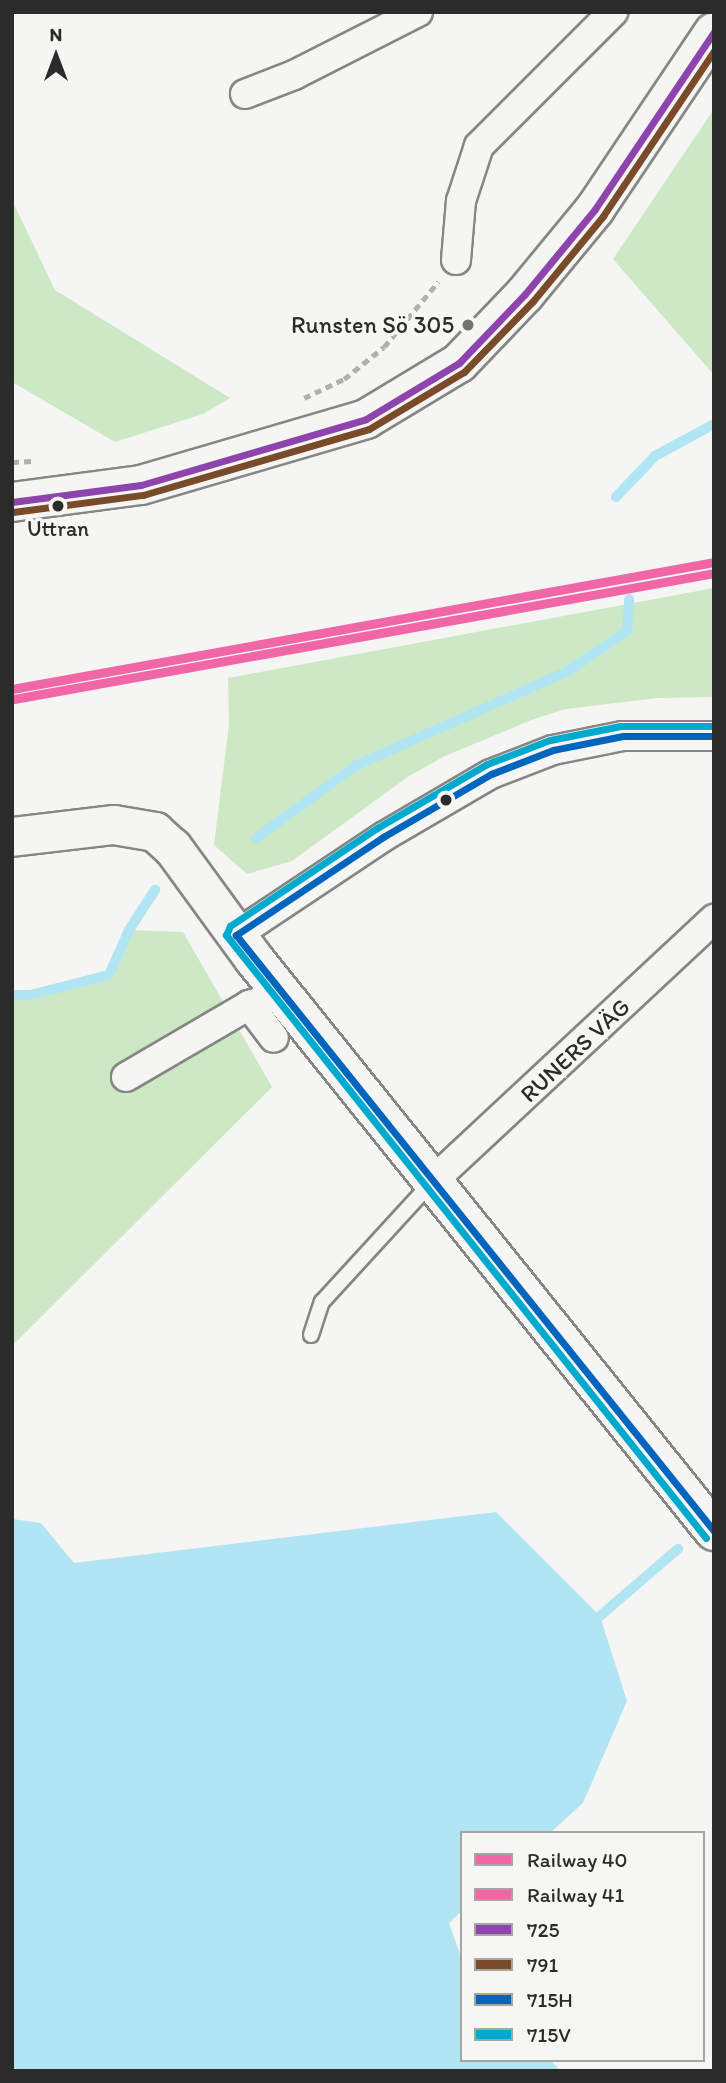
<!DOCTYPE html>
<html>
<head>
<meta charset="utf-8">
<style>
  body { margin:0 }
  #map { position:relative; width:726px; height:2083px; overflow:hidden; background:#f5f5f3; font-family:Itim,sans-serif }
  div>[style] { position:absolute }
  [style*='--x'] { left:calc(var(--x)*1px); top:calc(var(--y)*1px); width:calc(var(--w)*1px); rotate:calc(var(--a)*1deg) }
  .green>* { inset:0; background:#cde8c4 }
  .water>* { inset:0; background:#b1e5f4 }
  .stream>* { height:10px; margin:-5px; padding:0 5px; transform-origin:5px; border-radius:5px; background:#b1e5f4 }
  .path>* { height:4.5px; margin-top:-2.25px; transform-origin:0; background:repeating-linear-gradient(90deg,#b0b0af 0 7px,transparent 0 12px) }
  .roads { filter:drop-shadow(2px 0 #868685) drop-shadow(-2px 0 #868685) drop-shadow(0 2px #868685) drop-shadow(0 -2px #868685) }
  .lane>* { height:14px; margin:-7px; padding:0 7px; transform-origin:7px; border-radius:7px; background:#f5f5f3 }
  .street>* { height:28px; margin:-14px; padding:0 14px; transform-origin:14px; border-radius:14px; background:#f5f5f3 }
  .secondary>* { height:38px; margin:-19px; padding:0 19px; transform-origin:19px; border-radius:19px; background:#f5f5f3 }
  .bus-1>* { height:7px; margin:-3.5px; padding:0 3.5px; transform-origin:3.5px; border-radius:3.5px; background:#8e44ad }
  .bus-2>* { height:7px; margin:-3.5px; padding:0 3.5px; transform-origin:3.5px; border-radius:3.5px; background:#7a4b2a }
  .bus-3>* { height:7px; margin:-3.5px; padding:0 3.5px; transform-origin:3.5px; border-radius:3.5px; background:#0065bd }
  .bus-4>* { height:7px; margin:-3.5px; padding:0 3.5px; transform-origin:3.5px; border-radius:3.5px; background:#00a9ce }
  .rail-1>* { height:9px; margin:-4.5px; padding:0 4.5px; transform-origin:4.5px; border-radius:4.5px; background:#f166a7 }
  .rail-2>* { height:9px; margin:-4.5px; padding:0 4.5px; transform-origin:4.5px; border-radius:4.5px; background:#f166a7 }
  .dots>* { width:19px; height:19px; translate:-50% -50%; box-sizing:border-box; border:4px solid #f6f6f2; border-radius:50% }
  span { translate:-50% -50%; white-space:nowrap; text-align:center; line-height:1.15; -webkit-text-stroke:7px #f6f6f2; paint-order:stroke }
  .bus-label { font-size:22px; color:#2b2b2b }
  .poi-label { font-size:24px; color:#2b2b2b }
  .right { translate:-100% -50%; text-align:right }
  .street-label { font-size:24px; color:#2b2b2b }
  .frame { position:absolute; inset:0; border:14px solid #2b2b2b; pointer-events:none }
  .legend { position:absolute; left:460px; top:1831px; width:245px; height:231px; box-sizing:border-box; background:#f6f6f2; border:2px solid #a5a5a2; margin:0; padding:9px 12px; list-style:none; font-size:21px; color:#2b2b2b }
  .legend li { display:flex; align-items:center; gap:14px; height:35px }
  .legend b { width:35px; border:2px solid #a5a5a2 }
  .north { position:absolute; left:21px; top:21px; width:70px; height:70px; -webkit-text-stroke:5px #f6f6f2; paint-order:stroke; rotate:0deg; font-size:19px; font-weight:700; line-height:28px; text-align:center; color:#2b2b2b }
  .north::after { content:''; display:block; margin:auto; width:24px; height:32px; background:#2b2b2b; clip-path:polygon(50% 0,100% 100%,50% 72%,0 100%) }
</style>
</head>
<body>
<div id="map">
  <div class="green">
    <div style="clip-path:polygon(714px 109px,714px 375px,613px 259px)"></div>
    <div style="clip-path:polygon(12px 200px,55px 290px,230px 398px,203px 414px,115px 442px,12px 382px)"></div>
    <div style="clip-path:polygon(714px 588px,714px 697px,657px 698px,566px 709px,534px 719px,445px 756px,409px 776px,292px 861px,247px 874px,214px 845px,229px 724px,228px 678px)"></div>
    <div style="clip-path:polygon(129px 930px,183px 932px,272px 1087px,12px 1346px,12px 995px,30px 995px,109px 975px)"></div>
  </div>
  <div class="water">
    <div style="clip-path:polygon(496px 1512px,600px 1616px,627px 1701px,583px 1803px,550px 1833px,462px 1833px,462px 1911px,449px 1923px,462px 1960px,462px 2060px,550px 2060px,561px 2071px,12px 2071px,12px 1519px,41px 1523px,74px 1563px)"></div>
  </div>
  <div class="stream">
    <div style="--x:616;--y:497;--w:57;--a:-46.4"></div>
    <div style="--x:655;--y:456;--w:67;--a:-28.5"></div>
    <div style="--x:256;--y:838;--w:125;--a:-35.9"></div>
    <div style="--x:357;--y:765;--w:231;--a:-24"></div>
    <div style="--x:568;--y:671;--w:71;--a:-34.1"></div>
    <div style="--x:627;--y:631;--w:32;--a:-86"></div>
    <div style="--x:12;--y:995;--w:18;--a:0"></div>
    <div style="--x:30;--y:995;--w:81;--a:-14.2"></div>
    <div style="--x:109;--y:975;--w:49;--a:-66"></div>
    <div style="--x:129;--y:930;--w:48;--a:-57"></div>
    <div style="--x:600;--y:1616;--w:103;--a:-40.7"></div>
  </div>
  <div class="path">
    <div style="--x:304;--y:398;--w:44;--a:-25.4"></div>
    <div style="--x:344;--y:379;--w:51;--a:-38.7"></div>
    <div style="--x:384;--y:347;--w:85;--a:-50.3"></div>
    <div style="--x:12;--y:462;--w:21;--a:-3"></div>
  </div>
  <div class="roads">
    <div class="lane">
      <div style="--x:311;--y:1335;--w:35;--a:-72"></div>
      <div style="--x:322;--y:1302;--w:161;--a:-47.5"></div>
    </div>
    <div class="street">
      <div style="--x:245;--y:94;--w:53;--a:-21.2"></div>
      <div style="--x:294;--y:75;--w:139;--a:-26.9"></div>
      <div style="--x:456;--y:260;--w:59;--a:-85.2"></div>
      <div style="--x:461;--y:201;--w:58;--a:-71.9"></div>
      <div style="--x:479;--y:146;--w:190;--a:-45"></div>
      <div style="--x:236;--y:935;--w:177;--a:-33.7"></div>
      <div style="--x:383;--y:837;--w:125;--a:-30.3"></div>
      <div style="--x:491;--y:774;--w:66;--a:-21.2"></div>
      <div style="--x:553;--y:750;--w:71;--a:-11.3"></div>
      <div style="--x:623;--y:736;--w:91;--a:0"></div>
      <div style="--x:249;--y:1005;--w:41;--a:52.9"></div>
      <div style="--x:126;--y:1077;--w:143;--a:-30.3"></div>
      <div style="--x:249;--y:1005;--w:36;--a:-18"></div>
      <div style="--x:434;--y:1180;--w:383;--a:-43"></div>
    </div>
    <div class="secondary">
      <div style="--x:12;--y:502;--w:130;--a:-7.5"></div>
      <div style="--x:141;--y:485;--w:234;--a:-16.3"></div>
      <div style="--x:366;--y:419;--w:109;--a:-31.1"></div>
      <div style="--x:459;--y:363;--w:95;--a:-46.3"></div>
      <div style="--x:525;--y:294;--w:110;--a:-50.5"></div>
      <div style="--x:595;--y:209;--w:213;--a:-56.1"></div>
      <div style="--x:12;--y:837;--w:103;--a:-6.7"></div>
      <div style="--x:114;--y:825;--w:42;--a:9.7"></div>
      <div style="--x:155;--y:832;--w:24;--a:42"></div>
      <div style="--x:173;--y:848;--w:137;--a:53.9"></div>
      <div style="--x:254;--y:959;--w:734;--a:51.19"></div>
    </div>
  </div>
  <div class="bus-1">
    <div style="--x:12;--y:502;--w:130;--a:-7.5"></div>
    <div style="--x:141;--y:485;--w:234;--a:-16.3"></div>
    <div style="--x:366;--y:419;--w:109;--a:-31.1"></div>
    <div style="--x:459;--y:363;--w:95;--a:-46.3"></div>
    <div style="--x:525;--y:294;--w:110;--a:-50.5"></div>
    <div style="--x:595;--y:209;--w:213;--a:-56.1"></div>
  </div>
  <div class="bus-2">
    <div style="--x:13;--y:512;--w:131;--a:-7.5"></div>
    <div style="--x:143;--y:495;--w:235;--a:-16.3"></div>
    <div style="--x:369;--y:429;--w:111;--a:-31"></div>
    <div style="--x:464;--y:372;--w:99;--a:-45.8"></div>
    <div style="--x:533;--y:301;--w:110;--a:-50.5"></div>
    <div style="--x:603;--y:216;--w:199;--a:-56.1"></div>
  </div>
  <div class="bus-3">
    <div style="--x:714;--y:736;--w:91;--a:180"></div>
    <div style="--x:623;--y:736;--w:71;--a:168.7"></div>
    <div style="--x:553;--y:750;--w:66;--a:158.8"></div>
    <div style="--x:491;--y:774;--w:125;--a:149.7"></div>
    <div style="--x:383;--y:837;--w:177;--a:146.3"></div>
    <div style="--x:236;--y:935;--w:764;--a:51.27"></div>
  </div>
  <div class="bus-4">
    <div style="--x:706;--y:1538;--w:771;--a:-128.52"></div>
    <div style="--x:226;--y:935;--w:10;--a:-66"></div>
    <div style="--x:230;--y:926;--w:177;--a:-33.7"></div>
    <div style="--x:377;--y:828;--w:127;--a:-30.2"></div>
    <div style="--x:487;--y:764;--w:67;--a:-20.9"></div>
    <div style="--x:550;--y:740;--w:72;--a:-11.2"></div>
    <div style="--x:621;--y:726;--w:93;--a:0"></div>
  </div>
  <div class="rail-1">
    <div style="--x:12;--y:689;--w:713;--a:-10.25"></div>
  </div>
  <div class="rail-2">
    <div style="--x:14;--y:699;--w:711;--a:-10.2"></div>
  </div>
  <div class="dots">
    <div style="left:468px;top:325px;background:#727271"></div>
    <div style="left:58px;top:506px;background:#2b2b2b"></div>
    <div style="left:446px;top:800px;background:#2b2b2b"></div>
  </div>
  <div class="bus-label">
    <span style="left:58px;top:529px">Uttran</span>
  </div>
  <div class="poi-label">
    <span class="right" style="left:454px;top:325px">Runsten Sö 305</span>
  </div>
  <div class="street-label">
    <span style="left:575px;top:1050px;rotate:-43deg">RUNERS VÄG</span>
  </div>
  <div class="frame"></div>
  <ul class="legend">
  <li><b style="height:9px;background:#f166a7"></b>Railway 40</li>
  <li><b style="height:9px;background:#f166a7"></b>Railway 41</li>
  <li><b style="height:9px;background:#8e44ad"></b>725</li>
  <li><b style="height:9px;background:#7a4b2a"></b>791</li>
  <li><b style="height:9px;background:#0065bd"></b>715H</li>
  <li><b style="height:9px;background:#00a9ce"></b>715V</li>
  </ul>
  <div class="north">N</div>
</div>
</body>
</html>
